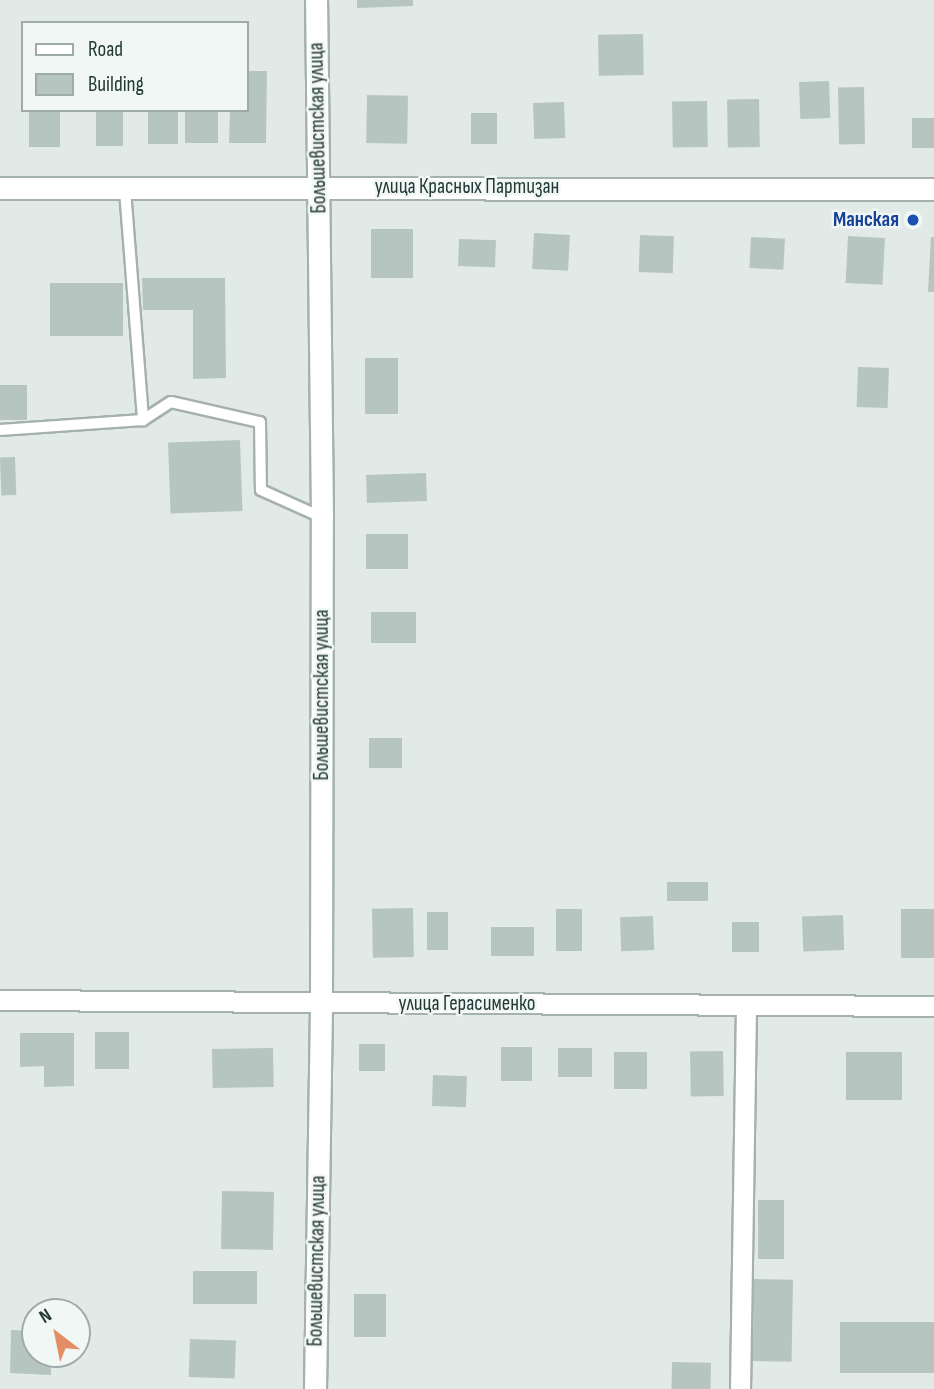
<!DOCTYPE html>
<html>
<head>
<meta charset="utf-8">
<style>
  body { margin:0 }
  #map { position:relative; width:934px; height:1389px; overflow:hidden; background:#e1eae7; font-family:"Sofia Sans Condensed",sans-serif }
  div>[style] { position:absolute }
  [style*='--x'] { left:calc(var(--x)*1px); top:calc(var(--y)*1px); width:calc(var(--w)*1px); rotate:calc(var(--a)*1deg) }
  .building>* { inset:0; background:#b7c5c0; transform-origin:0 0 }
  .roads { filter:drop-shadow(2px 0 #a4b1ae) drop-shadow(-2px 0 #a4b1ae) drop-shadow(0 2px #a4b1ae) drop-shadow(0 -2px #a4b1ae) }
  .service>* { height:10px; margin:-5px; padding:0 5px; transform-origin:5px; border-radius:5px; background:#fff }
  .minor>* { height:19px; margin:-9.5px; padding:0 9.5px; transform-origin:9.5px; border-radius:9.5px; background:#fff }
  .secondary>* { height:21px; margin:-10.5px; padding:0 10.5px; transform-origin:10.5px; border-radius:10.5px; background:#fff }
  .dots>* { width:19px; height:19px; translate:-50% -50%; box-sizing:border-box; border:4px solid #f1f7f5; border-radius:50% }
  span { translate:-50% -50%; white-space:nowrap; text-align:center; line-height:1.15; -webkit-text-stroke:5px #f1f7f5; paint-order:stroke }
  .street-label { font-size:21px; color:#233935 }
  .transit-label { font-size:21px; color:#164399; font-weight:700 }
  .right { translate:-100% -50%; text-align:right }
  .legend { position:absolute; left:21px; top:21px; width:228px; height:91px; box-sizing:border-box; background:#f1f7f5; border:2px solid #9faba8; margin:0; padding:9px 12px; list-style:none; font-size:21px; color:#233935 }
  .legend li { display:flex; align-items:center; gap:14px; height:35px }
  .legend b { width:35px; border:2px solid #9faba8 }
  .north { position:absolute; left:21px; top:1298px; width:70px; height:70px; box-sizing:border-box; background:#f1f7f5; border:2px solid #9faba8; border-radius:50%; rotate:328deg; font-size:19px; font-weight:700; line-height:28px; text-align:center; color:#233935 }
  .north::after { content:''; display:block; margin:auto; width:24px; height:32px; background:#e58e65; clip-path:polygon(50% 0,100% 100%,50% 72%,0 100%) }
</style>
</head>
<body>
<div id="map">
  <div class="building">
    <div style="clip-path:polygon(357px 0,413px 0,413px 6px,357px 8px)"></div>
    <div style="left:643px;top:34px;width:41px;height:45px;rotate:89deg"></div>
    <div style="clip-path:polygon(247px 71px,267px 71px,266px 143px,229px 143px,230px 110px,247px 110px)"></div>
    <div style="left:829px;top:81px;width:37px;height:30px;rotate:88deg"></div>
    <div style="left:864px;top:87px;width:57px;height:26px;rotate:89deg"></div>
    <div style="left:367px;top:95px;width:41px;height:48px;rotate:1deg"></div>
    <div style="left:759px;top:99px;width:48px;height:32px;rotate:89deg"></div>
    <div style="left:707px;top:101px;width:46px;height:35px;rotate:89deg"></div>
    <div style="left:564px;top:102px;width:36px;height:31px;rotate:88deg"></div>
    <div style="left:29px;top:110px;width:31px;height:37px"></div>
    <div style="left:96px;top:110px;width:27px;height:36px"></div>
    <div style="left:148px;top:110px;width:30px;height:34px"></div>
    <div style="left:185px;top:110px;width:33px;height:33px"></div>
    <div style="left:471px;top:113px;width:26px;height:31px"></div>
    <div style="left:912px;top:118px;width:22px;height:30px"></div>
    <div style="left:413px;top:229px;width:49px;height:42px;rotate:90deg"></div>
    <div style="left:534px;top:233px;width:36px;height:36px;rotate:3deg"></div>
    <div style="left:640px;top:235px;width:34px;height:37px;rotate:2deg"></div>
    <div style="left:848px;top:236px;width:37px;height:47px;rotate:3deg"></div>
    <div style="left:751px;top:237px;width:34px;height:31px;rotate:3deg"></div>
    <div style="clip-path:polygon(931px 237px,934px 237px,934px 292px,928px 292px)"></div>
    <div style="left:459px;top:239px;width:37px;height:27px;rotate:2deg"></div>
    <div style="clip-path:polygon(142px 278px,225px 278px,226px 378px,193px 379px,193px 310px,143px 310px)"></div>
    <div style="left:123px;top:283px;width:53px;height:73px;rotate:90deg"></div>
    <div style="left:365px;top:358px;width:33px;height:56px"></div>
    <div style="left:858px;top:367px;width:31px;height:40px;rotate:2deg"></div>
    <div style="left:0;top:385px;width:27px;height:35px"></div>
    <div style="left:240px;top:440px;width:71px;height:72px;rotate:88deg"></div>
    <div style="left:15px;top:457px;width:38px;height:15px;rotate:88deg"></div>
    <div style="left:426px;top:473px;width:28px;height:60px;rotate:88deg"></div>
    <div style="left:366px;top:534px;width:42px;height:35px"></div>
    <div style="left:416px;top:612px;width:31px;height:45px;rotate:90deg"></div>
    <div style="left:369px;top:738px;width:33px;height:30px"></div>
    <div style="left:667px;top:882px;width:41px;height:19px"></div>
    <div style="left:413px;top:908px;width:49px;height:41px;rotate:89deg"></div>
    <div style="left:556px;top:909px;width:26px;height:42px"></div>
    <div style="left:934px;top:909px;width:49px;height:33px;rotate:90deg"></div>
    <div style="left:427px;top:912px;width:21px;height:38px"></div>
    <div style="left:843px;top:915px;width:35px;height:41px;rotate:88deg"></div>
    <div style="left:653px;top:916px;width:34px;height:33px;rotate:88deg"></div>
    <div style="left:732px;top:922px;width:27px;height:30px"></div>
    <div style="left:491px;top:927px;width:43px;height:29px"></div>
    <div style="left:129px;top:1032px;width:37px;height:34px;rotate:90deg"></div>
    <div style="clip-path:polygon(20px 1033px,74px 1033px,74px 1086px,44px 1087px,44px 1066px,20px 1067px)"></div>
    <div style="left:359px;top:1044px;width:26px;height:27px"></div>
    <div style="left:501px;top:1047px;width:31px;height:34px"></div>
    <div style="left:273px;top:1048px;width:39px;height:61px;rotate:89deg"></div>
    <div style="left:558px;top:1048px;width:34px;height:29px"></div>
    <div style="left:723px;top:1051px;width:45px;height:33px;rotate:89deg"></div>
    <div style="left:614px;top:1052px;width:33px;height:37px"></div>
    <div style="left:846px;top:1052px;width:56px;height:48px"></div>
    <div style="left:433px;top:1075px;width:34px;height:31px;rotate:2deg"></div>
    <div style="left:222px;top:1191px;width:52px;height:58px;rotate:1deg"></div>
    <div style="left:758px;top:1200px;width:26px;height:59px"></div>
    <div style="left:193px;top:1271px;width:64px;height:33px"></div>
    <div style="left:754px;top:1279px;width:39px;height:82px;rotate:1deg"></div>
    <div style="left:354px;top:1294px;width:32px;height:43px"></div>
    <div style="left:840px;top:1322px;width:94px;height:51px"></div>
    <div style="clip-path:polygon(11px 1330px,35px 1331px,35px 1354px,51px 1354px,51px 1375px,10px 1373px)"></div>
    <div style="left:190px;top:1339px;width:46px;height:38px;rotate:2deg"></div>
    <div style="left:672px;top:1362px;width:39px;height:27px;rotate:1deg"></div>
  </div>
  <div class="roads">
    <div class="service">
      <div style="--x:125;--y:190;--w:231;--a:85.5"></div>
      <div style="--x:0;--y:430;--w:143;--a:-4"></div>
      <div style="--x:143;--y:420;--w:33;--a:-33"></div>
      <div style="--x:171;--y:402;--w:91;--a:12.7"></div>
      <div style="--x:260;--y:422;--w:68;--a:89.2"></div>
      <div style="--x:261;--y:490;--w:66;--a:24.2"></div>
    </div>
    <div class="minor">
      <div style="--x:0;--y:1000;--w:934;--a:0.37"></div>
      <div style="--x:740;--y:1389;--w:383;--a:-89.1"></div>
    </div>
    <div class="secondary">
      <div style="--x:0;--y:188;--w:934;--a:0.06"></div>
      <div style="--x:315;--y:1389;--w:386;--a:-89.1"></div>
      <div style="--x:321;--y:1003;--w:486;--a:-89.9"></div>
      <div style="--x:322;--y:517;--w:517;--a:-90.66"></div>
    </div>
  </div>
  <div class="dots">
    <div style="left:913px;top:220px;background:#1a4fb4"></div>
  </div>
  <div class="street-label">
    <span style="left:318px;top:128px;rotate:-91deg">Большевистская улица</span>
    <span style="left:467px;top:187px">улица Красных Партизан</span>
    <span style="left:322px;top:695px;rotate:-90deg">Большевистская улица</span>
    <span style="left:467px;top:1004px">улица Герасименко</span>
    <span style="left:317px;top:1261px;rotate:-89deg">Большевистская улица</span>
  </div>
  <div class="transit-label">
    <span class="right" style="left:899px;top:220px">Манская</span>
  </div>
  <ul class="legend">
  <li><b style="height:9px;background:#fff"></b>Road</li>
  <li><b style="height:19px;background:#b7c5c0"></b>Building</li>
  </ul>
  <div class="north">N</div>
</div>
</body>
</html>
